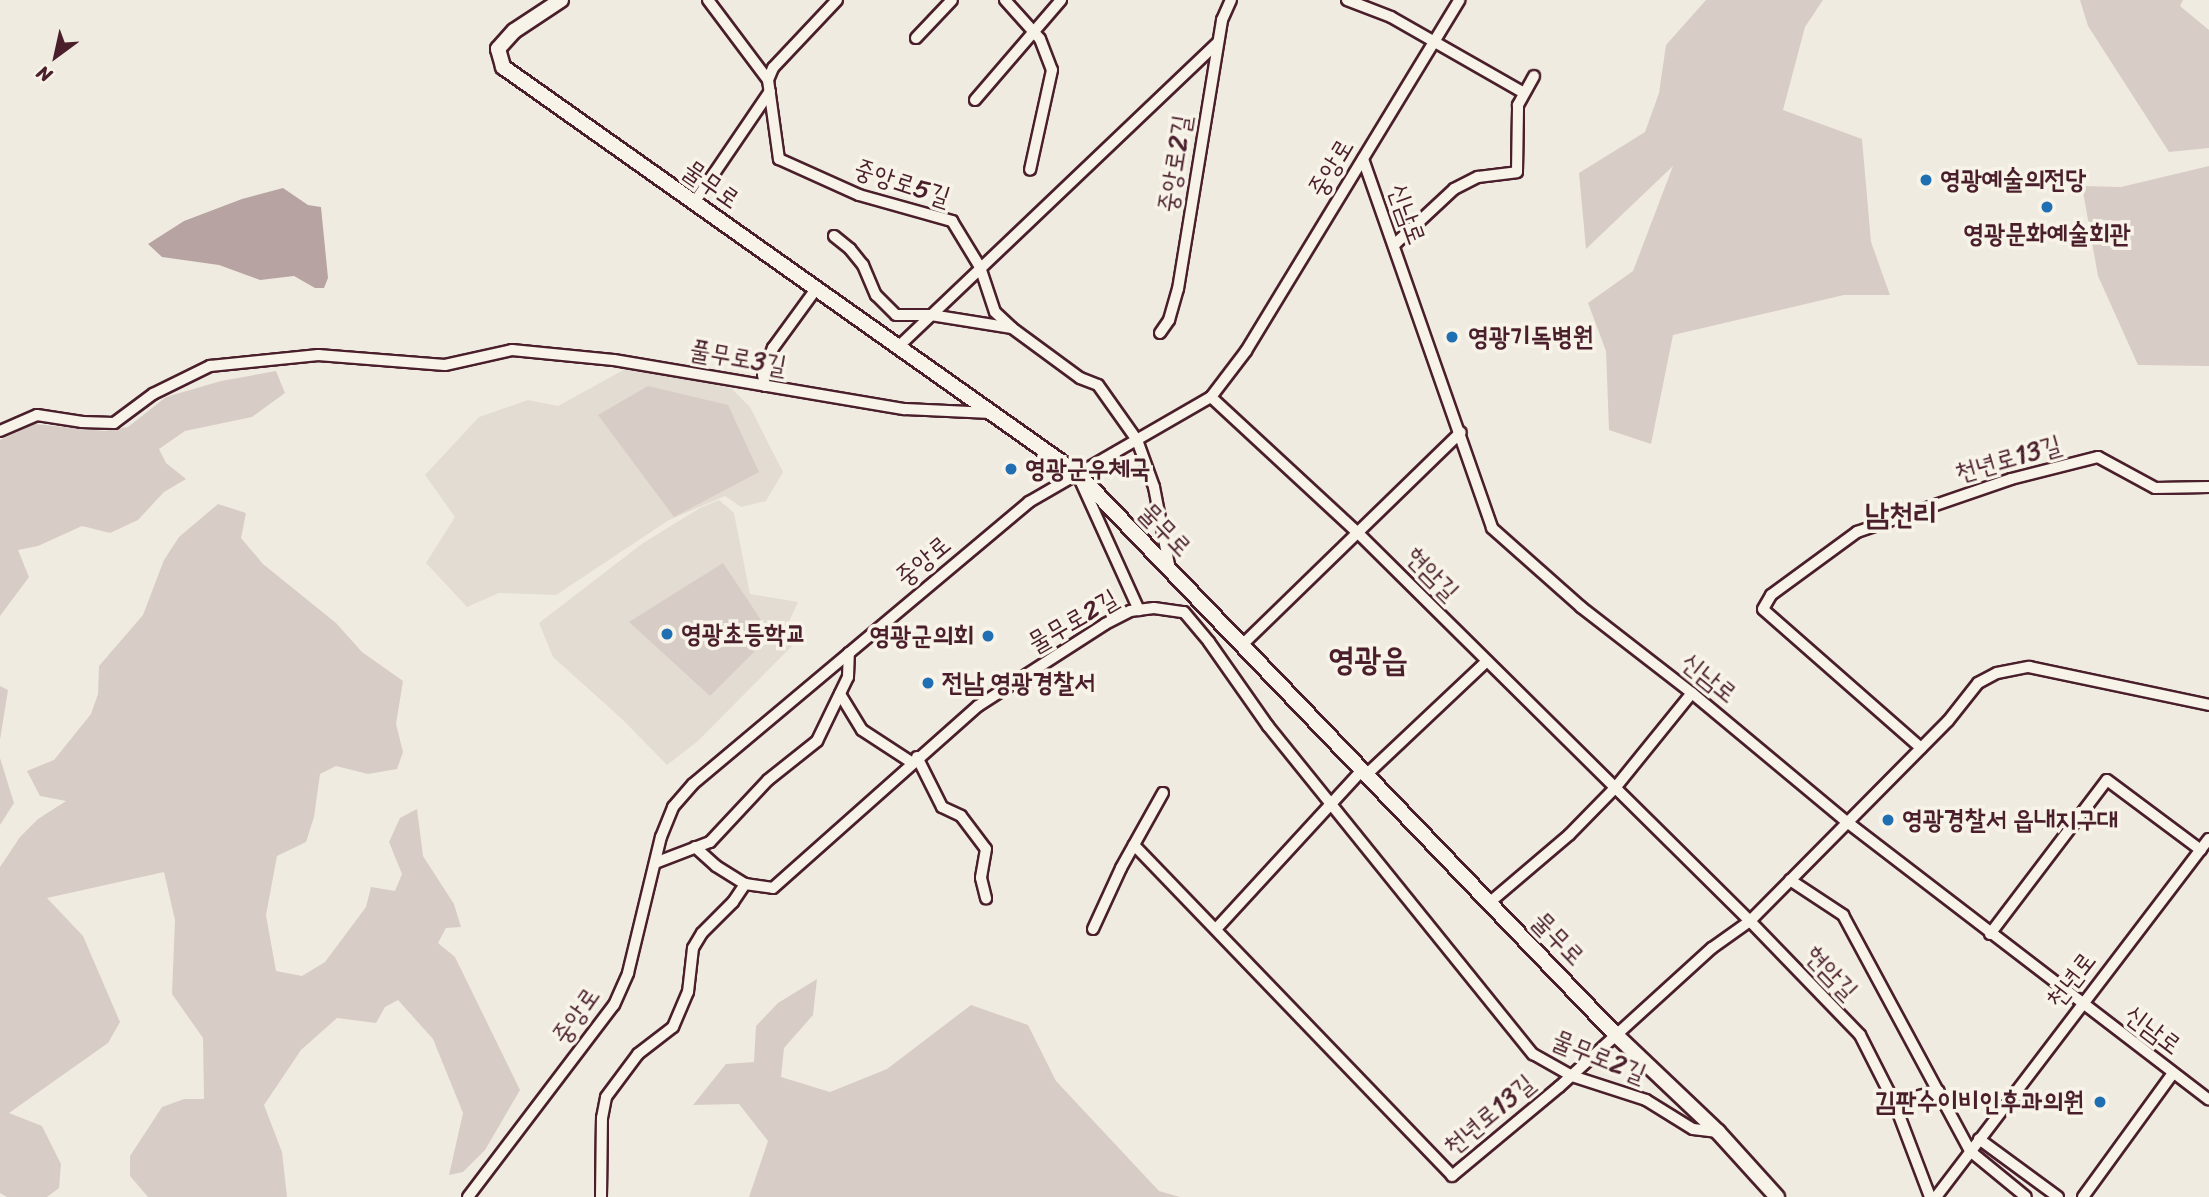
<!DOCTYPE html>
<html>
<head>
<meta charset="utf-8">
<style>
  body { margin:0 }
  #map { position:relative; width:2209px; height:1197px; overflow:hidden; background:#f0ebe0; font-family:Sriracha,"Poor Story",sans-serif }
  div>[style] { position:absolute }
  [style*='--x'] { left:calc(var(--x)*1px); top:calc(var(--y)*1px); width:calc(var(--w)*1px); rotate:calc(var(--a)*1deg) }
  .built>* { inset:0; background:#e3dcd2 }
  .green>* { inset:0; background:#d8cdc6 }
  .water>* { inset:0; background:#b7a4a2 }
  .roads { filter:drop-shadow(2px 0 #4a1f2b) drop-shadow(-2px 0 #4a1f2b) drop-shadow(0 2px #4a1f2b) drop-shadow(0 -2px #4a1f2b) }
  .minor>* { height:10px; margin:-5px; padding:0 5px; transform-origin:5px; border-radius:5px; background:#f7f3e8 }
  .major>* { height:14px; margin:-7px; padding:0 7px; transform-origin:7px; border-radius:7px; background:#f7f3e8 }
  .dots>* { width:19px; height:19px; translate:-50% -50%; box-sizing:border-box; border:4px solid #f7f3e8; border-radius:50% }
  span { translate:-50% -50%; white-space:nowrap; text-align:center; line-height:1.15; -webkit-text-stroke:7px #f7f3e8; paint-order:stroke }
  .street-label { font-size:26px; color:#4a1f2b }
  .poi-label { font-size:26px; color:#4a1f2b; font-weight:700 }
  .left { translate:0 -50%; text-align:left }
  .right { translate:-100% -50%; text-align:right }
  .quarter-label { font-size:30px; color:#4a1f2b; font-weight:700 }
  .district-label { font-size:33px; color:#4a1f2b; font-weight:700 }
  .north { position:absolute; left:21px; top:21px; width:70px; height:70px; -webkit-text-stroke:5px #f7f3e8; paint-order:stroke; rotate:213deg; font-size:19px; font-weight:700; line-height:28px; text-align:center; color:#4a1f2b }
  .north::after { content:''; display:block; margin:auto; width:24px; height:32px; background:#4a1f2b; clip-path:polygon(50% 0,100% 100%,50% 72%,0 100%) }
</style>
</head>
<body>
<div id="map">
  <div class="built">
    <div style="clip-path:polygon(627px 368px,731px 388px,750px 407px,783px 472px,766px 501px,741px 507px,725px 496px,669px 520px,556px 595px,499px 593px,467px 607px,426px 563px,455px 517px,425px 475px,479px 417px,528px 400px,558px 406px)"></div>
    <div style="clip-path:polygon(719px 500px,734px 513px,750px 594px,798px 602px,788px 624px,793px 645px,698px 741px,667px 765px,623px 720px,553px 657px,539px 623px,643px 543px,700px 508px)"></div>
  </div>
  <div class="green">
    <div style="clip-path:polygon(1706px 0,1823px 0,1805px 27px,1783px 110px,1862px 139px,1871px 242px,1890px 295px,1844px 295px,1673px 335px,1651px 444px,1609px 430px,1606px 351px,1588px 303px,1633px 271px,1673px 166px,1586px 249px,1579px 173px,1645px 132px,1659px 93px,1666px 45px)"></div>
    <div style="clip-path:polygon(2080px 0,2183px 0,2180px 6px,2209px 30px,2209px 148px,2169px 152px,2088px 26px)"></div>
    <div style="clip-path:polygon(2209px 166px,2209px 366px,2138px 365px,2098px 276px,2082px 186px,2121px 187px)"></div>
    <div style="clip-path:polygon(276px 371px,285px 393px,252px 417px,185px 431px,159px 449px,166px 463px,186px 479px,164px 492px,138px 520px,110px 533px,82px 526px,38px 546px,18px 550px,29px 577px,0 616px,0 440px,35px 424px,104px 431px,128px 427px,166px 397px,221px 381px)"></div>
    <div style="clip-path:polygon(648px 386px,728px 405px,759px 472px,674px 517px,598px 415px)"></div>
    <div style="clip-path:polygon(218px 504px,246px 513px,241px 538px,263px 564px,336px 623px,362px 652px,403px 681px,396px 724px,403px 752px,397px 769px,368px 774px,336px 766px,320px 774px,314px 817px,306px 842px,277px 856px,266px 915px,276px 971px,302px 976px,325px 962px,366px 907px,371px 887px,395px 891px,402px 874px,389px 842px,400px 818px,417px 809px,423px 856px,454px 904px,461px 927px,446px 928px,438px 943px,455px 957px,520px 1090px,485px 1150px,463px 1172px,449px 1175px,463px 1113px,433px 1039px,398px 1000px,385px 1007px,376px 1023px,337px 1018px,301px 1050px,264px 1105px,282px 1152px,287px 1197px,148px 1197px,130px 1176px,130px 1156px,162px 1107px,184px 1099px,204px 1099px,203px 1038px,172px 994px,175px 920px,164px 872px,47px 898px,83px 936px,120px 1022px,108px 1043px,9px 1113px,42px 1126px,61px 1164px,59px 1188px,47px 1197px,7px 1197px,0 1193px,0 867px,20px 837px,38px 819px,66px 801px,40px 796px,27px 771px,54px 760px,91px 714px,98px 694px,99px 666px,143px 615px,164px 560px,179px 537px)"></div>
    <div style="clip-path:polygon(723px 563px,771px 635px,710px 696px,629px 622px)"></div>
    <div style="clip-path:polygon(0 686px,8px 690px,0 740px)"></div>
    <div style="clip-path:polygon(0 758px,14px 803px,0 825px)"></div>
    <div style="clip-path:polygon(817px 979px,813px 1015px,784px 1048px,781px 1077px,830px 1092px,887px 1069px,971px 1005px,1028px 1025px,1056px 1081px,1159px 1191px,1180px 1197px,749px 1197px,768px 1141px,739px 1104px,693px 1105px,726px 1064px,754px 1062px,756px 1026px,778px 1003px)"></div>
  </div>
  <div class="water">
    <div style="clip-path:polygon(283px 188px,308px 205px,321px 207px,328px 278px,324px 288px,315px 288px,294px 276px,260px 280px,219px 265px,162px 257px,148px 244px,184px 221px,242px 199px)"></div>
  </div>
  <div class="roads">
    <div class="minor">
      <div style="--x:708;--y:0;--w:100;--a:53.1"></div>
      <div style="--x:837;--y:0;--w:93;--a:133.3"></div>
      <div style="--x:773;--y:68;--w:13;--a:113"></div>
      <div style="--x:768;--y:80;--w:80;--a:82.1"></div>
      <div style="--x:779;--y:159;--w:88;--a:24.2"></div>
      <div style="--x:859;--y:195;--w:97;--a:15.6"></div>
      <div style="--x:952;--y:221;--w:54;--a:58.7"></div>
      <div style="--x:980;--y:267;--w:47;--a:71.6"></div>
      <div style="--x:995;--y:312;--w:23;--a:43"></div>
      <div style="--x:1012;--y:328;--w:84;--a:36.3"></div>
      <div style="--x:1080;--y:378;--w:19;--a:21"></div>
      <div style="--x:1098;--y:385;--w:67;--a:54.7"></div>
      <div style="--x:1137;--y:440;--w:50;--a:70.1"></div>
      <div style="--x:1154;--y:487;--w:85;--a:79.1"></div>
      <div style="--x:1005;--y:0;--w:52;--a:48.1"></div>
      <div style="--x:1040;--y:39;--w:33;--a:69"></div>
      <div style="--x:1052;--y:70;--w:102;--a:102.4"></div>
      <div style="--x:1347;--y:0;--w:47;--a:21.1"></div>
      <div style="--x:1391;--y:17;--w:153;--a:29.7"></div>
      <div style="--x:916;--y:38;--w:52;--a:-46.5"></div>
      <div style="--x:975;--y:100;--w:132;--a:-49.3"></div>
      <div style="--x:1363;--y:159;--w:391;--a:70.7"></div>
      <div style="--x:1492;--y:528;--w:119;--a:41.6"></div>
      <div style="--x:1581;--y:607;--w:140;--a:37.8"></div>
      <div style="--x:1692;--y:693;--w:202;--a:39.8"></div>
      <div style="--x:1847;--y:822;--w:456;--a:37.5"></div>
      <div style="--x:694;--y:203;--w:135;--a:-55.8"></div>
      <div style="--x:834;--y:236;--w:21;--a:39"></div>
      <div style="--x:850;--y:249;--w:21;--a:51"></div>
      <div style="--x:863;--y:265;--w:33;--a:67"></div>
      <div style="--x:876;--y:295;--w:28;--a:45"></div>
      <div style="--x:896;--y:315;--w:35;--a:0"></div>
      <div style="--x:931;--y:315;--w:82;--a:9.1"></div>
      <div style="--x:1394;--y:245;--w:82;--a:-43"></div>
      <div style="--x:1454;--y:189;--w:27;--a:-27"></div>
      <div style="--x:1478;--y:177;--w:39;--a:-7"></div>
      <div style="--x:1517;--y:172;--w:67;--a:-89.1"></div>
      <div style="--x:1518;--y:105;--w:33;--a:-61"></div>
      <div style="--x:1160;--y:333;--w:16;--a:-55"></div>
      <div style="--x:1169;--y:320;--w:32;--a:-74"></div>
      <div style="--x:1178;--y:289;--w:273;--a:-80.7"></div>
      <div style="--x:1222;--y:20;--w:22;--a:-66"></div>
      <div style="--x:898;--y:347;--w:441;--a:-43.6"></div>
      <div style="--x:765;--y:386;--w:11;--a:-100"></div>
      <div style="--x:763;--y:375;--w:29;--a:-70"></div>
      <div style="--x:773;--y:348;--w:73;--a:-53.9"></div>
      <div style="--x:1211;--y:397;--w:200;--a:42.8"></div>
      <div style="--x:1358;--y:533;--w:552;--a:44.71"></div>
      <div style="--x:1750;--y:921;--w:158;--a:46"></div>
      <div style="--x:1860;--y:1035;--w:75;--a:63.1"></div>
      <div style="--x:1894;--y:1102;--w:102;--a:69.2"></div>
      <div style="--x:0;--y:431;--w:40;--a:-23.4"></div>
      <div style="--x:37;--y:415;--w:46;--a:8.8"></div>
      <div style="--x:82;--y:422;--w:32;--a:2"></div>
      <div style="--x:114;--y:423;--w:49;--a:-36.6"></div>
      <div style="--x:153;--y:394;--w:64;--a:-26.2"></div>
      <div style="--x:210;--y:366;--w:109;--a:-5.8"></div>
      <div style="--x:318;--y:355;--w:127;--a:4.5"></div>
      <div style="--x:445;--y:365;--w:69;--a:-12.6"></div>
      <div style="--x:512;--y:350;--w:102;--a:5.6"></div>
      <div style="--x:614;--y:360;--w:295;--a:9.6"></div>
      <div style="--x:905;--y:409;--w:86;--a:2.7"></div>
      <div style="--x:1080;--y:480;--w:143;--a:65.6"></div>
      <div style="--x:1242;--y:645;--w:305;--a:-44.2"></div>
      <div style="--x:840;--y:694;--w:42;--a:58.6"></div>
      <div style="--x:862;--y:730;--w:59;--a:33.1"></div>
      <div style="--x:1921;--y:748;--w:210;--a:-138.7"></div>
      <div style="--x:1763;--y:609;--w:16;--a:-60"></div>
      <div style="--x:1771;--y:595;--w:107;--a:-36.2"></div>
      <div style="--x:1857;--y:532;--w:163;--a:-19"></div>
      <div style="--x:2011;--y:479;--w:90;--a:-14.2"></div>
      <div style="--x:2098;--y:457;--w:65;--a:28.5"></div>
      <div style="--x:2155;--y:488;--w:54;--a:-1.1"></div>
      <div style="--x:917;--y:757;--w:56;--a:63.4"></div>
      <div style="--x:942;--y:807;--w:21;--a:25"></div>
      <div style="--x:961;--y:816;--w:41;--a:52.9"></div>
      <div style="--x:986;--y:849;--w:29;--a:100"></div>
      <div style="--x:981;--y:878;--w:21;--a:76"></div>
      <div style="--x:1366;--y:775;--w:166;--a:-43.3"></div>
      <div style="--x:1134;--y:845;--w:459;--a:46.1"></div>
      <div style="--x:1452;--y:1176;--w:139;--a:-39.8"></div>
      <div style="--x:1559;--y:1087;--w:207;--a:-42.3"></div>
      <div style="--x:1712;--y:948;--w:47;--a:-35.4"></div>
      <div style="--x:1750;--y:921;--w:281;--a:-45.3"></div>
      <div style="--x:1948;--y:721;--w:48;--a:-51.7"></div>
      <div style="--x:1978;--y:683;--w:21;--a:-28"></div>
      <div style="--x:1997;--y:673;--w:33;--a:-11"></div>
      <div style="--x:2029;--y:667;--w:184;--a:11.9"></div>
      <div style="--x:695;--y:847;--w:28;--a:42"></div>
      <div style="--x:716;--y:866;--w:34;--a:32"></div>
      <div style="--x:655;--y:863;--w:59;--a:-20.9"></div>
      <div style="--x:710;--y:842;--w:85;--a:-46.9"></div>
      <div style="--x:768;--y:780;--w:63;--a:-38.5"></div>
      <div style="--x:817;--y:741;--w:71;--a:-64.2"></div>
      <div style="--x:848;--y:677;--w:24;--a:-88"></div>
      <div style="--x:1790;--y:880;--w:64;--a:33.4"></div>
      <div style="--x:1843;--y:915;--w:268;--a:61.7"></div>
      <div style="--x:1970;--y:1151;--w:72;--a:39.4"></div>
      <div style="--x:1489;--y:903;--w:105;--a:-40.4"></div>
      <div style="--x:1569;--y:835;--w:66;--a:-45.6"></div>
      <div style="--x:1615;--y:788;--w:122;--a:-51"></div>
      <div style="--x:1093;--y:929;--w:67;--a:-65.3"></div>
      <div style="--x:1121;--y:868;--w:86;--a:-60.8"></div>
      <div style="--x:1216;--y:929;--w:216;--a:-47.4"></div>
      <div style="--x:1990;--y:934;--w:193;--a:-52.8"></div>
      <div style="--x:2107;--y:780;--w:117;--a:36.7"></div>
      <div style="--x:1894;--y:1102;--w:46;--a:-13.7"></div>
      <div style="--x:1979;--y:1139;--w:98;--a:36.3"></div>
      <div style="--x:468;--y:1197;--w:241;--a:-52.8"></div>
      <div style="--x:614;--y:1005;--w:35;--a:-66"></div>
      <div style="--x:628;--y:973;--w:140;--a:-76.4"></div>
      <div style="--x:661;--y:837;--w:32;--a:-68"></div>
      <div style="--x:673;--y:807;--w:30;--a:-49"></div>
      <div style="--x:693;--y:784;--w:439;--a:-40"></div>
      <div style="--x:1029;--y:502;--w:210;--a:-30"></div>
      <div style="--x:1211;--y:397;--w:58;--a:-52.7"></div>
      <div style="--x:1246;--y:351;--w:411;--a:-58.7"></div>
      <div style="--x:601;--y:1197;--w:79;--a:-89.3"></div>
      <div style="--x:602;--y:1118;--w:21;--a:-79"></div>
      <div style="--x:606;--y:1097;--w:54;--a:-53.3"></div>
      <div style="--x:638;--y:1054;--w:44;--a:-37.6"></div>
      <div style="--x:673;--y:1027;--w:38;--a:-67"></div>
      <div style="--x:688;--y:992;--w:44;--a:-83.5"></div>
      <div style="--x:693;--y:948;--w:17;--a:-59"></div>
      <div style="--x:702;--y:933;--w:44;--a:-45"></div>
      <div style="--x:733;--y:902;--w:22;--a:-56"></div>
      <div style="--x:745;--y:884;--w:28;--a:8"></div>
      <div style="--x:773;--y:888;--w:274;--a:-41.6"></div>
      <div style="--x:978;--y:706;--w:151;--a:-32.8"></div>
      <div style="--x:1105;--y:624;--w:28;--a:-27"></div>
      <div style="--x:1130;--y:611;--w:24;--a:-7"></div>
      <div style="--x:1154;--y:608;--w:30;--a:8"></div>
      <div style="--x:1184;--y:612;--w:39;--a:50"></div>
      <div style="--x:1209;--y:642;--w:103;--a:54.9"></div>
      <div style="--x:1268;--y:726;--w:422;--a:51.1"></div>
      <div style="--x:1533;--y:1054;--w:45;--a:29.4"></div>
      <div style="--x:1572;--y:1076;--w:78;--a:18"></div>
      <div style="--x:1646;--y:1100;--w:55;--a:31.7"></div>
      <div style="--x:1693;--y:1129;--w:25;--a:7"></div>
      <div style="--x:1936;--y:1197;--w:450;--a:-52.7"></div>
      <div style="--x:2083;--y:1197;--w:153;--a:-54"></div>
    </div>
    <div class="major">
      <div style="--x:561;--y:0;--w:56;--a:146.6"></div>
      <div style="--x:514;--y:31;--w:24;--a:132"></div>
      <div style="--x:498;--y:49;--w:19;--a:74"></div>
      <div style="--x:503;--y:67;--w:704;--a:35.29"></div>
      <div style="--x:1078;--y:474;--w:779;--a:46.2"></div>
      <div style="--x:1617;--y:1036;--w:139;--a:43.5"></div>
      <div style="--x:1718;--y:1132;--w:88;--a:47.8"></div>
    </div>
  </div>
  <div class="dots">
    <div style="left:1926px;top:180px;background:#1f6fb2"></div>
    <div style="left:2047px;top:207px;background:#1f6fb2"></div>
    <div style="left:1452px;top:337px;background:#1f6fb2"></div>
    <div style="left:1011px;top:469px;background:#1f6fb2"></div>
    <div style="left:667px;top:634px;background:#1f6fb2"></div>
    <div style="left:988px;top:636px;background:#1f6fb2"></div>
    <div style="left:928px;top:683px;background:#1f6fb2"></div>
    <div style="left:1888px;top:820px;background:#1f6fb2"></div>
    <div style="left:2100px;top:1102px;background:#1f6fb2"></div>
  </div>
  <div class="street-label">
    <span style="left:1175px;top:164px;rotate:-81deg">중앙로2길</span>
    <span style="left:1331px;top:168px;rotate:-59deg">중앙로</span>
    <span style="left:902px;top:183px;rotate:18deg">중앙로5길</span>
    <span style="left:711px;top:185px;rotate:35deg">물무로</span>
    <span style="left:1407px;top:214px;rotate:70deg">신남로</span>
    <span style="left:738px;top:358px;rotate:10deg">풀무로3길</span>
    <span style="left:2008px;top:459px;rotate:-16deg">천년로13길</span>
    <span style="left:1165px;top:530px;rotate:46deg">물무로</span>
    <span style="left:923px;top:561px;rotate:-40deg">중앙로</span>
    <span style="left:1432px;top:574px;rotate:45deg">현암길</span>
    <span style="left:1073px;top:621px;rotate:-30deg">물무로2길</span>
    <span style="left:1709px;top:678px;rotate:39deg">신남로</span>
    <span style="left:1558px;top:939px;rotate:46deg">물무로</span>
    <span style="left:1831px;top:973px;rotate:46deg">현암길</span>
    <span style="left:2071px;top:980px;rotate:-52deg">천년로</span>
    <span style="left:576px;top:1016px;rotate:-55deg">중앙로</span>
    <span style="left:2153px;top:1030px;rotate:37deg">신남로</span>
    <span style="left:1599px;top:1057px;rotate:22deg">물무로2길</span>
    <span style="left:1489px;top:1115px;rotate:-40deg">천년로13길</span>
  </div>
  <div class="poi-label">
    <span class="left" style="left:1940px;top:180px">영광예술의전당</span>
    <span style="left:2047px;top:234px">영광문화예술회관</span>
    <span class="left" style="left:1468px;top:337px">영광기독병원</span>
    <span class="left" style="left:1025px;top:469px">영광군우체국</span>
    <span class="left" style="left:681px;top:634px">영광초등학교</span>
    <span class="right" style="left:974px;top:636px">영광군의회</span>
    <span class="left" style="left:942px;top:683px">전남 영광경찰서</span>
    <span class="left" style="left:1902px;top:820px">영광경찰서 읍내지구대</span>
    <span class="right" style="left:2084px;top:1102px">김판수이비인후과의원</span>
  </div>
  <div class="quarter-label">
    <span style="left:1901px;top:514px">남천리</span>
  </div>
  <div class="district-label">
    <span style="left:1368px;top:660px">영광읍</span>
  </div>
  <div class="north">N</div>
</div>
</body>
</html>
